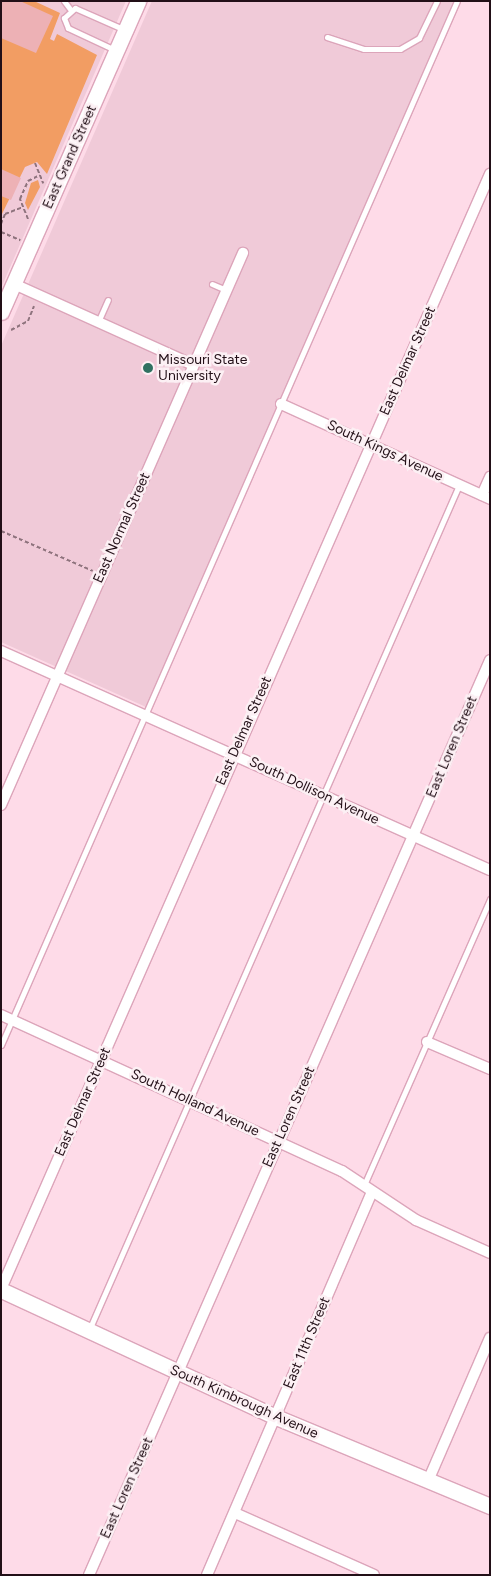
<!DOCTYPE html>
<html>
<head>
<meta charset="utf-8">
<style>
  body { margin:0 }
  #map { position:relative; width:491px; height:1576px; overflow:hidden; background:#fedbe8; font-family:Figtree,sans-serif }
  div>[style] { position:absolute }
  [style*='--x'] { left:calc(var(--x)*1px); top:calc(var(--y)*1px); width:calc(var(--w)*1px); rotate:calc(var(--a)*1deg) }
  .built>* { inset:0; background:#f0cad8 }
  .green>* { inset:0; background:#f29d63 }
  .building>* { inset:0; background:#edb1b5 }
  .path>* { height:2px; margin-top:-1px; transform-origin:0; background:repeating-linear-gradient(90deg,#8e737d 0 4px,transparent 0 6.5px) }
  .roads { filter:drop-shadow(1px 0 #dca5ba) drop-shadow(-1px 0 #dca5ba) drop-shadow(0 1px #dca5ba) drop-shadow(0 -1px #dca5ba) }
  .lane>* { height:5px; margin:-2.5px; padding:0 2.5px; transform-origin:2.5px; border-radius:2.5px; background:#fff }
  .street>* { height:10px; margin:-5px; padding:0 5px; transform-origin:5px; border-radius:5px; background:#fff }
  .secondary>* { height:15px; margin:-7.5px; padding:0 7.5px; transform-origin:7.5px; border-radius:7.5px; background:#fff }
  .dots>* { width:14px; height:14px; translate:-50% -50%; box-sizing:border-box; border:2px solid #fcf0f4; border-radius:50% }
  span { translate:-50% -50%; white-space:nowrap; text-align:center; line-height:1.15; -webkit-text-stroke:5px #fcf0f4; paint-order:stroke }
  .street-label { font-size:14px; color:#220f17 }
  .poi-label { font-size:14px; color:#220f17 }
  .left { translate:0 -50%; text-align:left }
  .frame { position:absolute; inset:0; border:2px solid #220f17; pointer-events:none }
</style>
</head>
<body>
<div id="map">
  <div class="built">
    <div style="clip-path:polygon(1px 1px,126px 1px,1px 288px)"></div>
    <div style="clip-path:polygon(152px 1px,454px 1px,146px 707px,1px 642px,1px 346px)"></div>
  </div>
  <div class="green">
    <div style="clip-path:polygon(1px 1px,34px 1px,60px 13px,50px 39px,54px 41px,57px 34px,97px 55px,47px 174px,37px 162px,25px 167px,1px 216px)"></div>
    <div style="clip-path:polygon(38px 180px,40px 187px,28px 210px,25px 203px,31px 183px)"></div>
  </div>
  <div class="building">
    <div style="clip-path:polygon(1px 1px,20px 1px,53px 16px,36px 53px,1px 38px)"></div>
    <div style="clip-path:polygon(1px 169px,21px 178px,11px 200px,1px 196px)"></div>
  </div>
  <div class="path">
    <div style="--x:35;--y:163;--w:22;--a:68"></div>
    <div style="--x:28;--y:219;--w:22;--a:-112"></div>
    <div style="--x:20;--y:199;--w:20;--a:-66"></div>
    <div style="--x:28;--y:181;--w:13;--a:-27"></div>
    <div style="--x:1;--y:224;--w:11;--a:-68"></div>
    <div style="--x:5;--y:214;--w:19;--a:-21"></div>
    <div style="--x:1;--y:232;--w:21;--a:23"></div>
    <div style="--x:11;--y:330;--w:19;--a:-28"></div>
    <div style="--x:28;--y:321;--w:16;--a:-68"></div>
    <div style="--x:1;--y:531;--w:100;--a:23.5"></div>
  </div>
  <div class="roads">
    <div class="lane">
      <div style="--x:64;--y:1;--w:10;--a:53"></div>
      <div style="--x:327;--y:37;--w:39;--a:18"></div>
      <div style="--x:364;--y:49;--w:36;--a:0"></div>
      <div style="--x:400;--y:49;--w:22;--a:-30"></div>
      <div style="--x:419;--y:38;--w:41;--a:-64.1"></div>
      <div style="--x:115;--y:50;--w:52;--a:-154.9"></div>
      <div style="--x:68;--y:28;--w:11;--a:-112"></div>
      <div style="--x:64;--y:18;--w:15;--a:-42"></div>
      <div style="--x:75;--y:8;--w:55;--a:23.7"></div>
      <div style="--x:212;--y:284;--w:15;--a:23"></div>
      <div style="--x:98;--y:322;--w:24;--a:-66"></div>
      <div style="--x:1;--y:1045;--w:1139;--a:-66.41"></div>
      <div style="--x:364;--y:1185;--w:313;--a:-66.2"></div>
      <div style="--x:89;--y:1330;--w:922;--a:-66.35"></div>
    </div>
    <div class="street">
      <div style="--x:14;--y:284;--w:196;--a:24.3"></div>
      <div style="--x:281;--y:404;--w:230;--a:24.4"></div>
      <div style="--x:482;--y:495;--w:20;--a:-66"></div>
      <div style="--x:1;--y:651;--w:536;--a:24.13"></div>
      <div style="--x:1;--y:805;--w:603;--a:-66.33"></div>
      <div style="--x:1;--y:1015;--w:375;--a:24.6"></div>
      <div style="--x:342;--y:1171;--w:89;--a:33.5"></div>
      <div style="--x:416;--y:1220;--w:81;--a:24"></div>
      <div style="--x:427;--y:1042;--w:69;--a:23.2"></div>
      <div style="--x:1;--y:1289;--w:1218;--a:-66.32"></div>
      <div style="--x:428;--y:1481;--w:156;--a:-66.6"></div>
      <div style="--x:235;--y:1513;--w:152;--a:24"></div>
      <div style="--x:89;--y:1575;--w:999;--a:-66.33"></div>
      <div style="--x:207;--y:1575;--w:415;--a:-66.7"></div>
    </div>
    <div class="secondary">
      <div style="--x:1;--y:312;--w:340;--a:-66.2"></div>
      <div style="--x:1;--y:1290;--w:303;--a:24.8"></div>
      <div style="--x:276;--y:1417;--w:232;--a:22.6"></div>
    </div>
  </div>
  <div class="dots">
    <div style="left:148px;top:368px;background:#307161"></div>
  </div>
  <div class="street-label">
    <span style="left:70px;top:157px;rotate:-66deg">East Grand Street</span>
    <span style="left:408px;top:361px;rotate:-66deg">East Delmar Street</span>
    <span style="left:385px;top:451px;rotate:25deg">South Kings Avenue</span>
    <span style="left:122px;top:528px;rotate:-66deg">East Normal Street</span>
    <span style="left:244px;top:731px;rotate:-66deg">East Delmar Street</span>
    <span style="left:452px;top:747px;rotate:-67deg">East Loren Street</span>
    <span style="left:314px;top:791px;rotate:25deg">South Dollison Avenue</span>
    <span style="left:83px;top:1102px;rotate:-66deg">East Delmar Street</span>
    <span style="left:195px;top:1103px;rotate:25deg">South Holland Avenue</span>
    <span style="left:289px;top:1117px;rotate:-66deg">East Loren Street</span>
    <span style="left:307px;top:1343px;rotate:-67deg">East 11th Street</span>
    <span style="left:244px;top:1402px;rotate:24deg">South Kimbrough Avenue</span>
    <span style="left:127px;top:1488px;rotate:-66deg">East Loren Street</span>
  </div>
  <div class="poi-label">
    <span class="left" style="left:158px;top:368px">Missouri State<br>University</span>
  </div>
  <div class="frame"></div>
</div>
</body>
</html>
